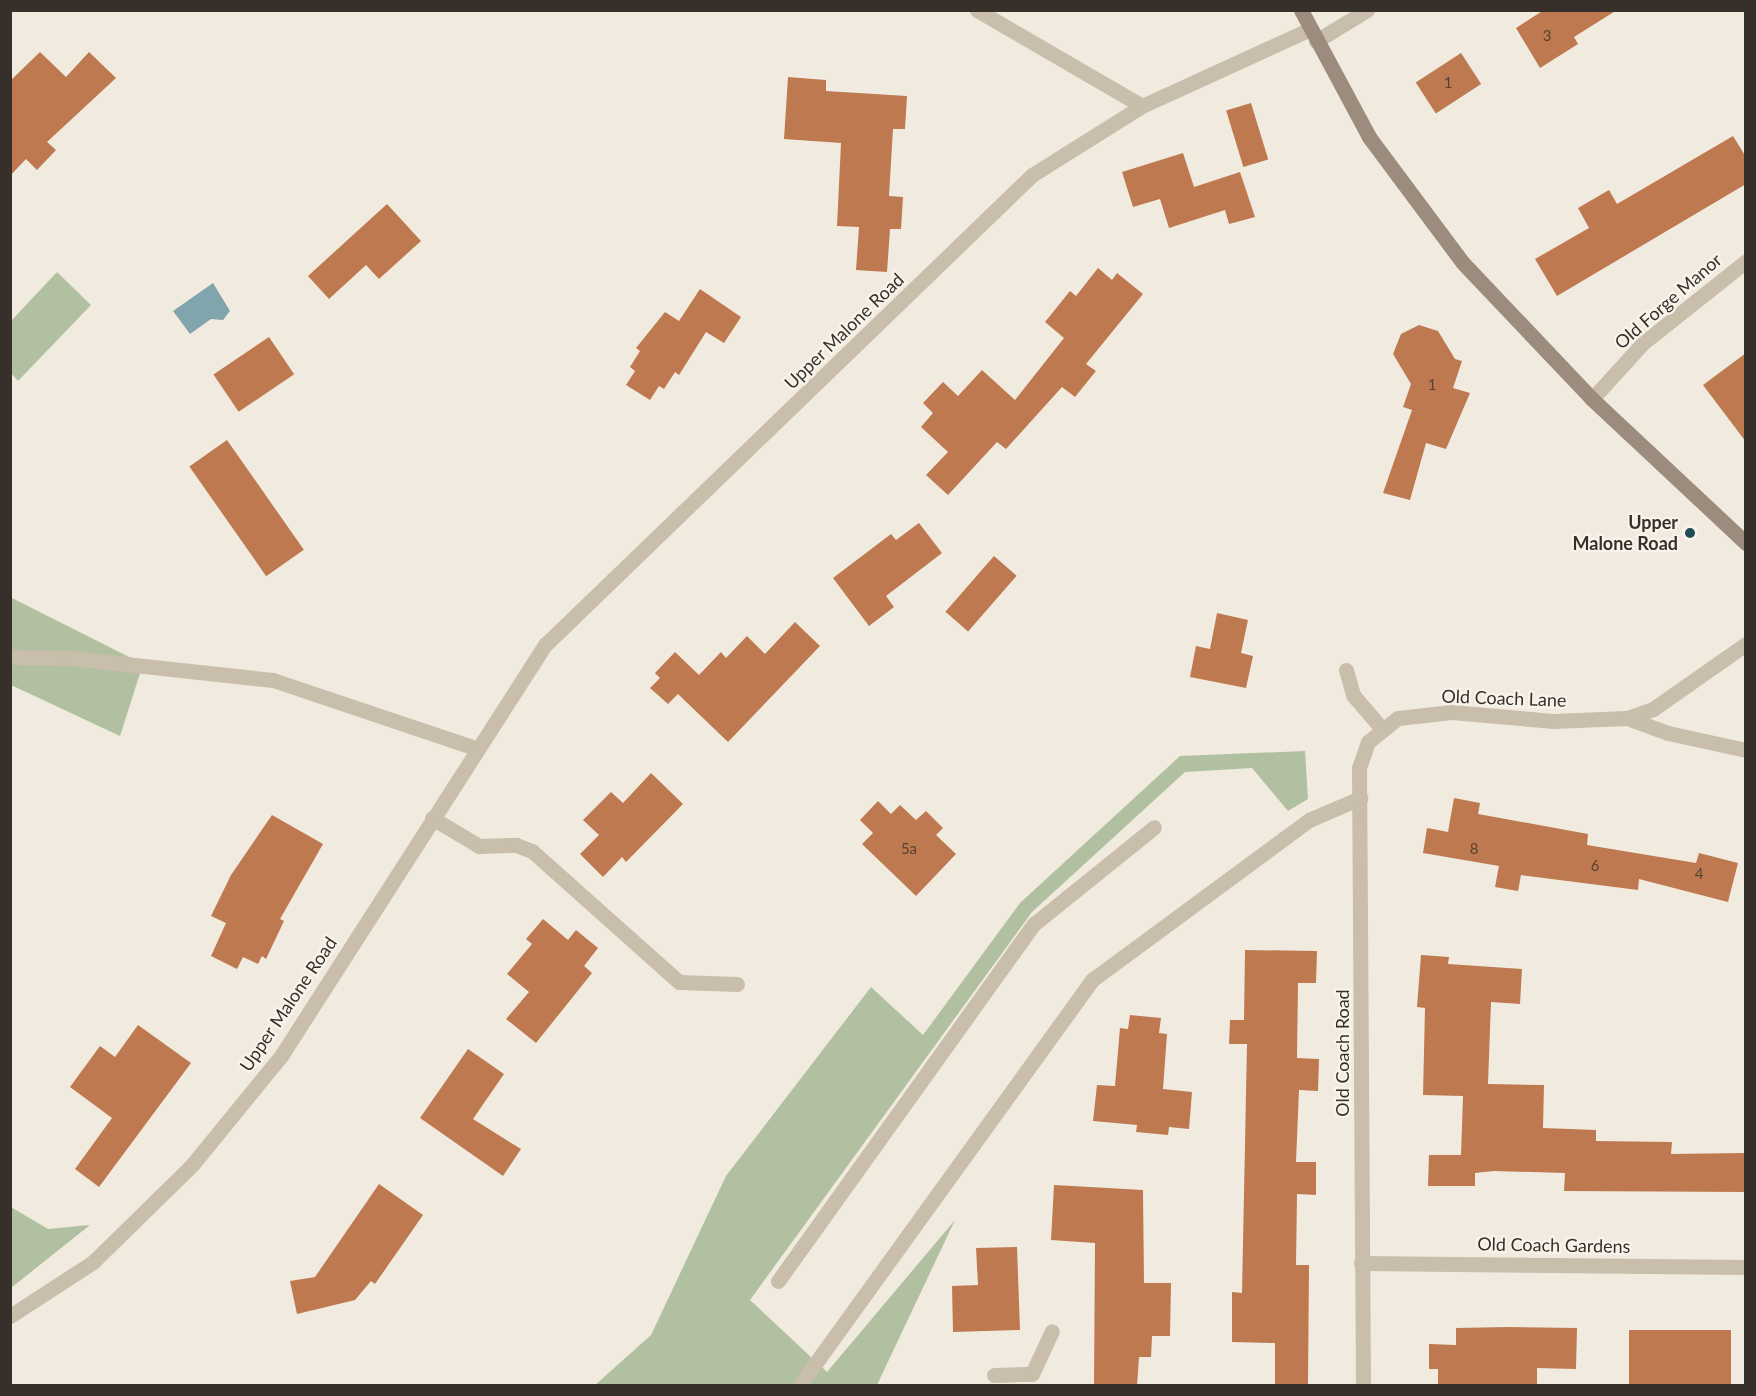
<!DOCTYPE html>
<html>
<head>
<meta charset="utf-8">
<style>
	body { margin:0 }
	#map { position:relative; width:1756px; height:1396px; overflow:hidden; background:#f1ebdf; font-family:Lato,sans-serif }
	div>[style] { position:absolute }
	[style*='--x'] { left:calc(var(--x)*1px); top:calc(var(--y)*1px); width:calc(var(--w)*1px); rotate:calc(var(--a)*1deg) }
	.green>* { inset:0; background:#b1c0a0 }
	.water>* { inset:0; background:#80a5ad }
	.building>* { inset:0; background:#be7950; transform-origin:0 0 }
	.lane>* { height:15px; margin:-7.5px; padding:0 7.5px; transform-origin:7.5px; border-radius:7.5px; background:#c9bdab }
	.street>* { height:15px; margin:-7.5px; padding:0 7.5px; transform-origin:7.5px; border-radius:7.5px; background:#c9bdab }
	.secondary>* { height:15px; margin:-7.5px; padding:0 7.5px; transform-origin:7.5px; border-radius:7.5px; background:#9c8c7d }
	.dots>* { width:16px; height:16px; translate:-50% -50%; box-sizing:border-box; border:3px solid #f9f4eb; border-radius:50% }
	span { translate:-50% -50%; white-space:nowrap; text-align:center; line-height:1.15; -webkit-text-stroke:4.5px #f9f4eb; paint-order:stroke }
	.number-label { font-size:15px; color:#594234 }
	.number-label span { -webkit-text-stroke-width:0 }
	.street-label { font-size:18px; color:#37302a }
	.poi-label { font-size:18px; color:#37302a; font-weight:700 }
	.right { translate:-100% -50%; text-align:right }
	.frame { position:absolute; inset:0; border:12px solid #37302a; pointer-events:none }
</style>
</head>
<body>
<div id="map">
	<div class="green">
		<i style="clip-path:polygon(57px 272px,91px 305px,18px 381px,11px 373px,11px 321px)"></i>
		<i style="clip-path:polygon(10px 597px,143px 664px,120px 736px,11px 685px)"></i>
		<i style="clip-path:polygon(1305px 751px,1308px 799px,1288px 811px,1252px 768px,1185px 772px,1032px 912px,750px 1300px,827px 1372px,955px 1220px,877px 1385px,594px 1386px,651px 1335px,726px 1176px,871px 987px,923px 1035px,1020px 903px,1180px 756px)"></i>
		<i style="clip-path:polygon(11px 1207px,48px 1229px,90px 1225px,11px 1288px)"></i>
	</div>
	<div class="water">
		<i style="clip-path:polygon(213px 283px,230px 311px,223px 320px,211px 319px,190px 334px,173px 311px)"></i>
	</div>
	<div class="building">
		<i style="clip-path:polygon(1544px 10px,1617px 10px,1574px 37px,1578px 44px,1540px 68px,1516px 28px)"></i>
		<i style="clip-path:polygon(40px 52px,66px 77px,89px 52px,116px 78px,47px 142px,56px 150px,37px 170px,26px 159px,10px 176px,10px 81px)"></i>
		<i style="left:1461px;top:53px;width:37px;height:54px;rotate:57deg"></i>
		<i style="clip-path:polygon(788px 77px,826px 80px,826px 91px,907px 96px,905px 129px,893px 129px,889px 196px,903px 197px,901px 229px,890px 229px,887px 272px,856px 270px,859px 227px,837px 226px,841px 143px,784px 139px)"></i>
		<i style="left:1251px;top:103px;width:59px;height:26px;rotate:73deg"></i>
		<i style="clip-path:polygon(1733px 136px,1746px 157px,1746px 184px,1557px 296px,1535px 259px,1589px 228px,1578px 208px,1609px 190px,1617px 204px)"></i>
		<i style="clip-path:polygon(1183px 153px,1194px 187px,1240px 172px,1255px 217px,1229px 224px,1225px 210px,1169px 228px,1160px 199px,1133px 207px,1122px 172px)"></i>
		<i style="clip-path:polygon(387px 204px,421px 241px,379px 279px,366px 265px,329px 299px,308px 276px)"></i>
		<i style="clip-path:polygon(1098px 268px,1112px 280px,1117px 273px,1143px 294px,1086px 364px,1096px 371px,1075px 397px,1062px 387px,1006px 449px,997px 442px,948px 495px,926px 475px,948px 452px,921px 427px,933px 413px,923px 403px,943px 382px,958px 396px,982px 370px,1015px 400px,1064px 338px,1045px 322px,1070px 291px,1076px 296px)"></i>
		<i style="clip-path:polygon(700px 289px,741px 317px,724px 343px,706px 332px,679px 375px,675px 372px,664px 389px,659px 386px,650px 400px,626px 385px,635px 371px,630px 367px,640px 351px,636px 348px,665px 312px,679px 321px)"></i>
		<i style="clip-path:polygon(1419px 325px,1438px 331px,1455px 359px,1462px 361px,1453px 388px,1470px 393px,1446px 449px,1426px 443px,1410px 500px,1383px 493px,1412px 410px,1403px 407px,1411px 384px,1393px 354px,1401px 334px)"></i>
		<i style="left:269px;top:337px;width:45px;height:67px;rotate:56deg"></i>
		<i style="clip-path:polygon(1746px 353px,1746px 442px,1703px 385px)"></i>
		<i style="left:227px;top:440px;width:134px;height:46px;rotate:55deg"></i>
		<i style="clip-path:polygon(919px 523px,942px 553px,886px 596px,894px 607px,869px 626px,833px 578px,891px 534px,896px 540px)"></i>
		<i style="left:994px;top:556px;width:30px;height:74px;rotate:41deg"></i>
		<i style="clip-path:polygon(1217px 613px,1248px 620px,1241px 653px,1253px 656px,1246px 688px,1190px 677px,1196px 646px,1210px 649px)"></i>
		<i style="clip-path:polygon(795px 622px,820px 646px,728px 742px,678px 694px,668px 704px,650px 688px,660px 678px,655px 673px,675px 652px,699px 675px,721px 652px,726px 658px,747px 636px,765px 654px)"></i>
		<i style="clip-path:polygon(651px 773px,683px 804px,626px 862px,622px 857px,603px 877px,580px 854px,599px 835px,583px 820px,611px 792px,623px 803px)"></i>
		<i style="clip-path:polygon(1454px 798px,1480px 803px,1478px 814px,1588px 834px,1587px 845px,1696px 863px,1699px 853px,1738px 863px,1728px 902px,1639px 879px,1638px 890px,1521px 875px,1518px 891px,1495px 887px,1499px 866px,1423px 853px,1427px 828px,1448px 832px)"></i>
		<i style="clip-path:polygon(878px 801px,891px 814px,900px 805px,916px 820px,926px 811px,943px 828px,936px 835px,956px 854px,916px 896px,862px 844px,873px 833px,860px 820px)"></i>
		<i style="clip-path:polygon(272px 815px,323px 844px,280px 919px,284px 921px,266px 959px,262px 956px,258px 964px,243px 957px,237px 969px,211px 956px,226px 923px,211px 916px,231px 875px)"></i>
		<i style="clip-path:polygon(543px 919px,568px 940px,576px 930px,598px 948px,584px 966px,592px 973px,536px 1043px,506px 1019px,529px 992px,507px 974px,532px 944px,526px 939px)"></i>
		<i style="clip-path:polygon(1245px 950px,1317px 951px,1316px 983px,1298px 983px,1297px 1058px,1319px 1059px,1318px 1091px,1299px 1090px,1296px 1162px,1316px 1162px,1316px 1195px,1297px 1194px,1296px 1265px,1309px 1265px,1308px 1386px,1275px 1386px,1275px 1343px,1232px 1342px,1232px 1292px,1242px 1293px,1247px 1044px,1229px 1044px,1230px 1020px,1244px 1020px)"></i>
		<i style="clip-path:polygon(1421px 955px,1449px 957px,1448px 964px,1522px 969px,1520px 1004px,1491px 1002px,1488px 1084px,1544px 1085px,1543px 1128px,1596px 1130px,1596px 1141px,1672px 1142px,1671px 1154px,1746px 1153px,1746px 1192px,1564px 1191px,1565px 1173px,1494px 1171px,1475px 1173px,1475px 1186px,1428px 1186px,1429px 1155px,1461px 1155px,1463px 1096px,1423px 1095px,1425px 1008px,1417px 1007px)"></i>
		<i style="clip-path:polygon(1130px 1015px,1161px 1018px,1159px 1033px,1167px 1034px,1163px 1089px,1192px 1092px,1189px 1129px,1169px 1127px,1168px 1135px,1136px 1132px,1137px 1125px,1093px 1121px,1097px 1085px,1115px 1086px,1120px 1028px,1128px 1029px)"></i>
		<i style="clip-path:polygon(138px 1025px,191px 1063px,99px 1187px,75px 1169px,112px 1118px,70px 1087px,100px 1046px,115px 1057px)"></i>
		<i style="clip-path:polygon(468px 1049px,504px 1074px,473px 1119px,521px 1149px,503px 1176px,420px 1118px)"></i>
		<i style="clip-path:polygon(379px 1184px,423px 1215px,375px 1284px,371px 1281px,355px 1300px,297px 1314px,290px 1281px,315px 1277px)"></i>
		<i style="clip-path:polygon(1054px 1185px,1143px 1190px,1144px 1283px,1171px 1283px,1170px 1336px,1152px 1336px,1151px 1357px,1139px 1357px,1137px 1386px,1094px 1386px,1095px 1243px,1051px 1240px)"></i>
		<i style="clip-path:polygon(1017px 1247px,1020px 1330px,953px 1332px,952px 1286px,978px 1285px,976px 1248px)"></i>
		<i style="clip-path:polygon(1509px 1327px,1577px 1328px,1576px 1369px,1537px 1368px,1537px 1386px,1438px 1386px,1438px 1369px,1429px 1369px,1429px 1344px,1456px 1345px,1456px 1328px)"></i>
		<i style="left:1629px;top:1330px;width:102px;height:56px"></i>
	</div>
	<div class="lane">
		<i style="--x:1346;--y:670;--w:26;--a:74"></i>
		<i style="--x:1353;--y:695;--w:46;--a:49.4"></i>
		<i style="--x:432;--y:818;--w:55;--a:30.8"></i>
		<i style="--x:479;--y:846;--w:37;--a:-2"></i>
		<i style="--x:516;--y:845;--w:17;--a:21"></i>
		<i style="--x:532;--y:851;--w:197;--a:41.7"></i>
		<i style="--x:679;--y:982;--w:58;--a:2"></i>
		<i style="--x:778;--y:1281;--w:439;--a:-54.4"></i>
		<i style="--x:1034;--y:924;--w:154;--a:-38.9"></i>
		<i style="--x:799;--y:1386;--w:501;--a:-54.18"></i>
		<i style="--x:1092;--y:980;--w:270;--a:-36.4"></i>
		<i style="--x:1309;--y:820;--w:56;--a:-23.3"></i>
	</div>
	<div class="street">
		<i style="--x:977;--y:10;--w:191;--a:30.2"></i>
		<i style="--x:1316;--y:41;--w:60;--a:-31.3"></i>
		<i style="--x:1592;--y:399;--w:76;--a:-47.7"></i>
		<i style="--x:1643;--y:343;--w:132;--a:-38.5"></i>
		<i style="--x:10;--y:657;--w:60;--a:1"></i>
		<i style="--x:70;--y:658;--w:204;--a:6.2"></i>
		<i style="--x:273;--y:680;--w:213;--a:18.6"></i>
		<i style="--x:1627;--y:718;--w:44;--a:20.1"></i>
		<i style="--x:1668;--y:733;--w:80;--a:12.3"></i>
		<i style="--x:1361;--y:1263;--w:385;--a:0.6"></i>
		<i style="--x:10;--y:1316;--w:99;--a:-33"></i>
		<i style="--x:93;--y:1262;--w:139;--a:-44.4"></i>
		<i style="--x:192;--y:1165;--w:141;--a:-50.8"></i>
		<i style="--x:281;--y:1056;--w:490;--a:-57.3"></i>
		<i style="--x:546;--y:644;--w:675;--a:-43.98"></i>
		<i style="--x:1032;--y:175;--w:130;--a:-32.1"></i>
		<i style="--x:1142;--y:106;--w:185;--a:-24.6"></i>
		<i style="--x:994;--y:1375;--w:38;--a:-2"></i>
		<i style="--x:1032;--y:1374;--w:47;--a:-65.1"></i>
		<i style="--x:1363;--y:1386;--w:618;--a:-90.37"></i>
		<i style="--x:1359;--y:768;--w:28;--a:-71"></i>
		<i style="--x:1368;--y:742;--w:38;--a:-39"></i>
		<i style="--x:1398;--y:718;--w:54;--a:-6.3"></i>
		<i style="--x:1452;--y:712;--w:100;--a:5.1"></i>
		<i style="--x:1552;--y:721;--w:75;--a:-2.3"></i>
		<i style="--x:1627;--y:718;--w:28;--a:-19"></i>
		<i style="--x:1653;--y:709;--w:113;--a:-35"></i>
	</div>
	<div class="secondary">
		<i style="--x:1301;--y:10;--w:144;--a:61.8"></i>
		<i style="--x:1369;--y:137;--w:157;--a:53.3"></i>
		<i style="--x:1463;--y:263;--w:187;--a:46.5"></i>
		<i style="--x:1592;--y:399;--w:211;--a:43.1"></i>
	</div>
	<div class="dots">
		<i style="left:1690px;top:533px;background:#224c56"></i>
	</div>
	<div class="number-label">
		<span style="left:1547px;top:36px">3</span>
		<span style="left:1448px;top:83px">1</span>
		<span style="left:1432px;top:385px">1</span>
		<span style="left:909px;top:849px">5a</span>
		<span style="left:1474px;top:849px">8</span>
		<span style="left:1595px;top:866px">6</span>
		<span style="left:1699px;top:874px">4</span>
	</div>
	<div class="street-label">
		<span style="left:1668px;top:301px;rotate:-41deg">Old Forge Manor</span>
		<span style="left:844px;top:331px;rotate:-44deg">Upper Malone Road</span>
		<span style="left:1504px;top:698px;rotate:2deg">Old Coach Lane</span>
		<span style="left:288px;top:1004px;rotate:-56deg">Upper Malone Road</span>
		<span style="left:1342px;top:1053px;rotate:-90deg">Old Coach Road</span>
		<span style="left:1554px;top:1245px;rotate:1deg">Old Coach Gardens</span>
	</div>
	<div class="poi-label">
		<span class="right" style="left:1678px;top:533px">Upper<br>Malone Road</span>
	</div>
	<div class="frame"></div>
</div>
</body>
</html>
